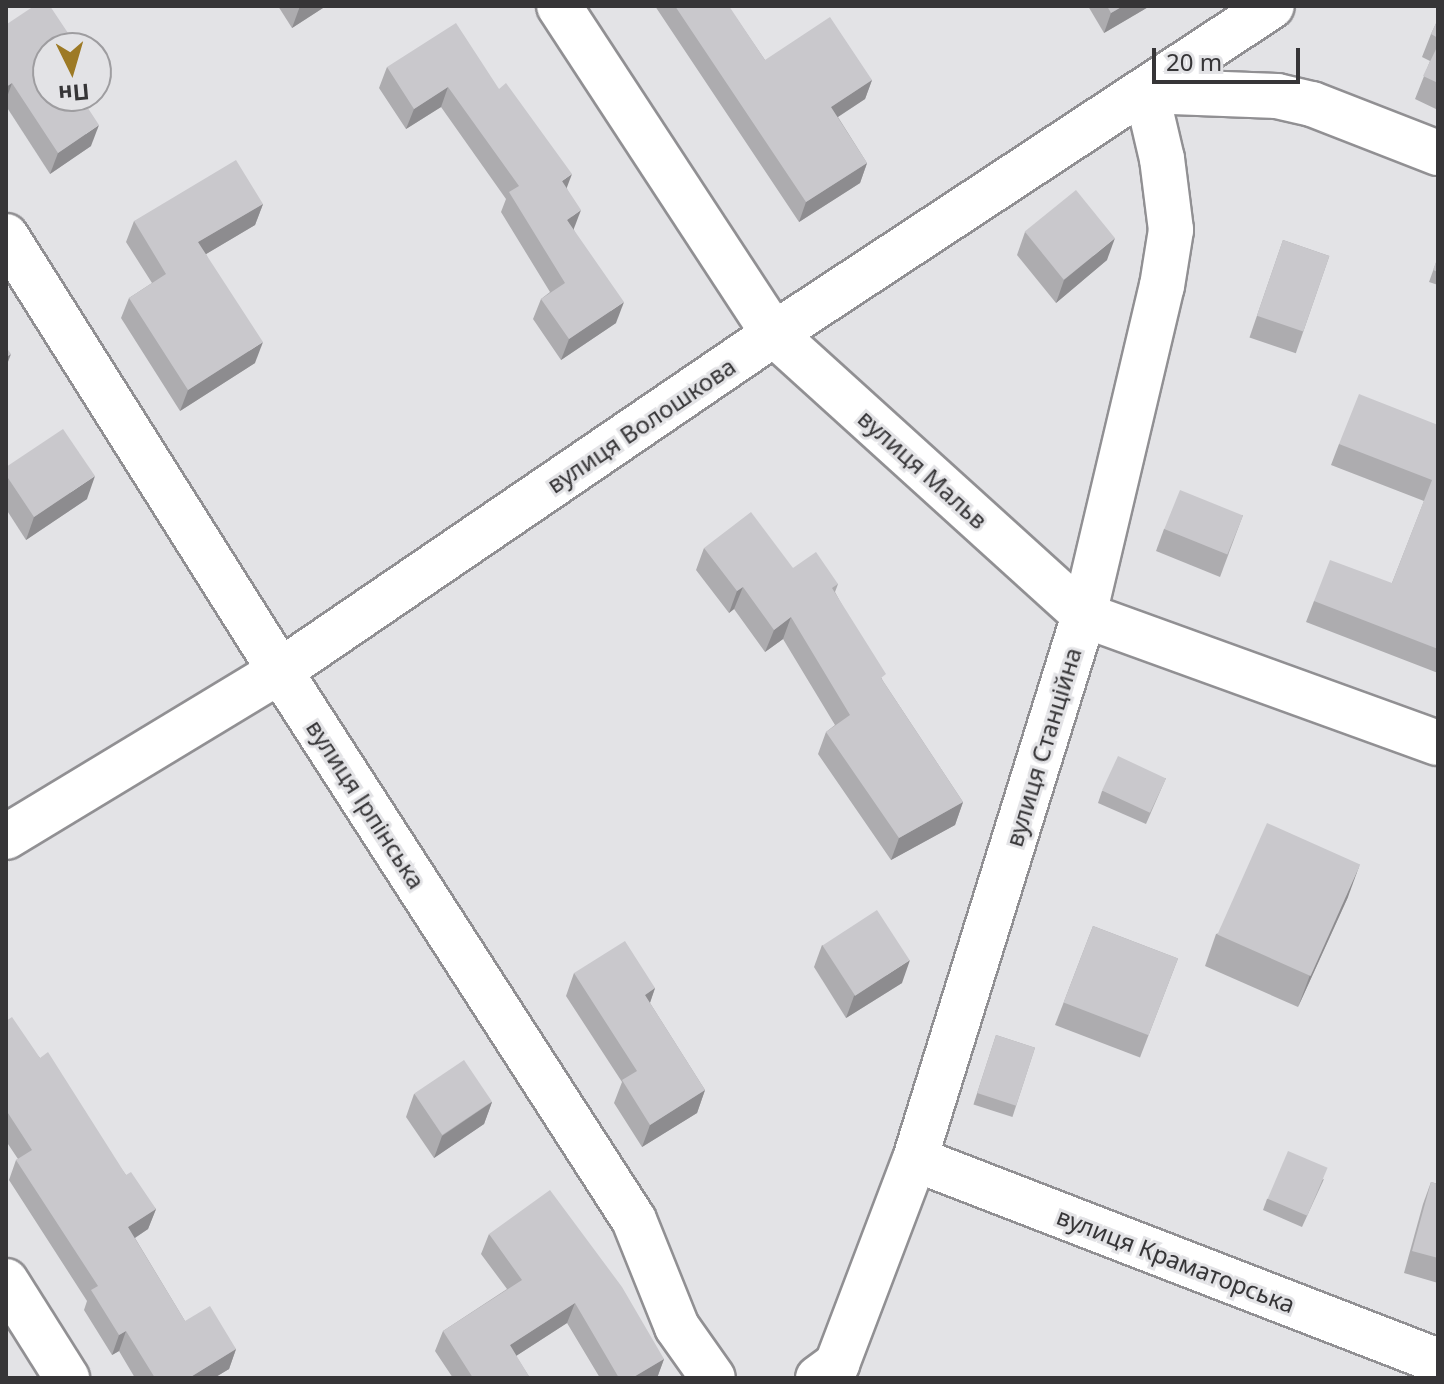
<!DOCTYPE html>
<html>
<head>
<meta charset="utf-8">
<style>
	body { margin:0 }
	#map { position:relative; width:1444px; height:1384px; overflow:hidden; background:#e3e3e6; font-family:"Noto Sans",sans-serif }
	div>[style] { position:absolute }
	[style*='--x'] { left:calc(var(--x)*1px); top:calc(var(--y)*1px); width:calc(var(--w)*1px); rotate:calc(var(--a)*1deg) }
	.roads { filter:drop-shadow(2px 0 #919093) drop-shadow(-2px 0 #919093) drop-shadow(0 2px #919093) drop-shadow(0 -2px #919093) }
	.minor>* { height:44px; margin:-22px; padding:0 22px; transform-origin:22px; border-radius:22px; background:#fff }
	.wall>* { inset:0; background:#adacaf; transform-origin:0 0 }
	.shaded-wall>* { inset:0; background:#8d8c8f }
	.building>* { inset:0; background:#c9c8cc; transform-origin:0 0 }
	span { translate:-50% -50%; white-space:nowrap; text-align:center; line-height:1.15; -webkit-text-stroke:6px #e3e3e6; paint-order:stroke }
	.street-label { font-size:24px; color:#363537 }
	.frame { position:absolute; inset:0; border:8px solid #363537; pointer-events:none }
	.north { position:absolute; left:32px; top:32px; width:80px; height:80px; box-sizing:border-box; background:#e3e3e6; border:2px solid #9e9da0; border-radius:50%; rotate:175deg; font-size:22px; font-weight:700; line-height:32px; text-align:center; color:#363537 }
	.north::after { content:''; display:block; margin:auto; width:28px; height:36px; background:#9d7a25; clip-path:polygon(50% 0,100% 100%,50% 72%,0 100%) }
	.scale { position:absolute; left:1152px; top:48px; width:148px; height:36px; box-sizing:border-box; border:4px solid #363537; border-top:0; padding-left:10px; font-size:24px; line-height:28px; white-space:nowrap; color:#363537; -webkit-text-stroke:6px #e3e3e6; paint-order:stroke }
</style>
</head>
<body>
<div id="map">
	<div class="roads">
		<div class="minor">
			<i style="--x:559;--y:6;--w:392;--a:56.8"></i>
			<i style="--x:774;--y:334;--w:418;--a:42.2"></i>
			<i style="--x:1084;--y:615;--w:376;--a:19.9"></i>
			<i style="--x:6;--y:236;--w:514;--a:57.79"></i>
			<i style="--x:280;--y:671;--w:653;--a:57.19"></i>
			<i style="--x:634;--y:1220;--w:115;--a:68.1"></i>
			<i style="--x:677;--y:1327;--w:62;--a:54.8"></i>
			<i style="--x:6;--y:837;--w:320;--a:-31.2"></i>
			<i style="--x:280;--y:671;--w:598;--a:-34.3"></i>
			<i style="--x:774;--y:334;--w:596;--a:-33.37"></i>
			<i style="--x:915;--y:1159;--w:561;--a:21.12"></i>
			<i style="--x:6;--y:1281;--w:115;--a:57.8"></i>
			<i style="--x:818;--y:1378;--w:24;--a:-36"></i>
			<i style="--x:837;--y:1364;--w:219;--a:-69.2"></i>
			<i style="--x:915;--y:1159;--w:570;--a:-72.74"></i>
			<i style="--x:1084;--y:615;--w:338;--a:-76.7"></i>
			<i style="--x:1162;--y:286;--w:57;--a:-80.9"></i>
			<i style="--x:1171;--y:230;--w:72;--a:-97.2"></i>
			<i style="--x:1162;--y:159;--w:70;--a:-103.2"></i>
			<i style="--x:1146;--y:91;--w:131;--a:2.2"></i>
			<i style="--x:1277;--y:96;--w:36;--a:13"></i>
			<i style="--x:1312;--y:104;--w:135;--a:21.3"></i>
		</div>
	</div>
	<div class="wall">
		<i style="clip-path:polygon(278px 6px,326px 6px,292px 28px)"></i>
		<i style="clip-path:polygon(655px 6px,728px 6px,765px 60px,872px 80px,865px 99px,838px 117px,867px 163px,860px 183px,799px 222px)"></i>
		<i style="clip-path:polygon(1088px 6px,1150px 6px,1104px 33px)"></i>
		<i style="clip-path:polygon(1438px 19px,1438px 110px,1415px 99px,1430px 61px,1422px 57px,1431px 34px)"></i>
		<i style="clip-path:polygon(6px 23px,48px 48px,91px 146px,50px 174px,6px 106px)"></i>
		<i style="clip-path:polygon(387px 67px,499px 89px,567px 188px,574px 230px,616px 323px,561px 360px,533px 319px,541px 299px,550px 292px,501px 212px,506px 199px,441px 107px,406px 129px,379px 88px)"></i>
		<i style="clip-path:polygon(263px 204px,255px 225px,206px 254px,255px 363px,180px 411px,121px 318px,129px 298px,152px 283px,126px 242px,134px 221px)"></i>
		<i style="clip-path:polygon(1025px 232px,1107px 260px,1056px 303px,1017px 255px)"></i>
		<i style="left:1283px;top:240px;width:49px;height:103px;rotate:19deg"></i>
		<i style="clip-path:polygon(1438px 257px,1438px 285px,1429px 282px)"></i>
		<i style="clip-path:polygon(1438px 425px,1438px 673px,1306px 622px,1314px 601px,1392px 583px,1424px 501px,1331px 465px,1339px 444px)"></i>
		<i style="clip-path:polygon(6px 467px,87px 499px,26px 540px,6px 509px)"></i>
		<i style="clip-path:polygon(1243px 515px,1220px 577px,1156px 551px,1164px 529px)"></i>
		<i style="clip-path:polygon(704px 548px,793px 568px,838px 584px,835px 592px,883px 681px,963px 802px,955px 825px,891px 860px,818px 754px,826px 732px,835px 725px,783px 639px,765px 652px,734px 609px,729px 613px,696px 570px)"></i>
		<i style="clip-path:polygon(1166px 778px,1146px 824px,1098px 803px,1102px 791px)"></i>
		<i style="clip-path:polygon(1348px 897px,1298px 1007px,1205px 966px,1216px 934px)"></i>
		<i style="left:1093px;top:926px;width:91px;height:106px;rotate:21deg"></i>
		<i style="clip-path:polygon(822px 945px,902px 983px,846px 1018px,814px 967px)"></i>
		<i style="clip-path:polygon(574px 973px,655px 988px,650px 1003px,705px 1090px,697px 1113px,642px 1147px,614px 1103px,622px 1082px,566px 996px)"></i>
		<i style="clip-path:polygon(6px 1021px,40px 1058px,126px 1175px,156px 1209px,148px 1229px,135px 1238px,185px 1321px,236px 1349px,229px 1369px,214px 1378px,135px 1378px,119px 1351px,112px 1355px,84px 1310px,87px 1301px,9px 1180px,16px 1160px,18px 1159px,6px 1141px)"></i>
		<i style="left:996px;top:1035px;width:41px;height:73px;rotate:18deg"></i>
		<i style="clip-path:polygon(414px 1094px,492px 1102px,484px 1124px,434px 1158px,406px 1117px)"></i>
		<i style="clip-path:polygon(1324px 1179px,1302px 1227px,1263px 1210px,1267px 1199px)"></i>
		<i style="clip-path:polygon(1431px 1182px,1438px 1184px,1438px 1283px,1404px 1273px,1423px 1204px)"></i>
		<i style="clip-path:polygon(489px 1234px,664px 1359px,657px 1378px,600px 1378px,567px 1323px,516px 1356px,530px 1378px,453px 1378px,435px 1351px,443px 1331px,507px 1289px,481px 1254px)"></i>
	</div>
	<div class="shaded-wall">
		<i style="clip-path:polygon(300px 6px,326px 6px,292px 28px)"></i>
		<i style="clip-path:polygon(1123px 6px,1150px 6px,1104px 33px,1111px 13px)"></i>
		<i style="clip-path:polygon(872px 80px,865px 99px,824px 126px,831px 107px)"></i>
		<i style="clip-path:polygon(12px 83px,6px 100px,6px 87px)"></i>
		<i style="clip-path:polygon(448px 87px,441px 107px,406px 129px,414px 109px)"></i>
		<i style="clip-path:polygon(99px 125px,91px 146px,50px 174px,58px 153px)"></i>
		<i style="clip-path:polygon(867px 163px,860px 183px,799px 222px,806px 202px)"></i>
		<i style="clip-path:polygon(572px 174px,564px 195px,562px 181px)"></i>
		<i style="clip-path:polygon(263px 204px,255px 225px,191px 263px,198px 242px)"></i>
		<i style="clip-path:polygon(581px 210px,573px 231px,567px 220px)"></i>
		<i style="clip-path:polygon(1115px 238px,1107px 260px,1056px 303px,1064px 280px)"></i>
		<i style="clip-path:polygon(624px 302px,616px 323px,561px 360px,569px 339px)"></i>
		<i style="clip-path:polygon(263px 342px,255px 363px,180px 411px,188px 390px)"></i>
		<i style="clip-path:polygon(11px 354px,6px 367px,6px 357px)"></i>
		<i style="clip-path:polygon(95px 476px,87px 499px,26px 540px,34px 517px)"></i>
		<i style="clip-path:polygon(743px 587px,734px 609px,729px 613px,737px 591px)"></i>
		<i style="clip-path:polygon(791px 617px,783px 639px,765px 652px,774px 630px)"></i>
		<i style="clip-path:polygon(963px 802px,955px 825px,891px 860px,899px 838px)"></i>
		<i style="clip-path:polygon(1360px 864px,1348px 897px,1298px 1007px,1310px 975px)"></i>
		<i style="clip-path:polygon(910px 960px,902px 983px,846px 1018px,854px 996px)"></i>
		<i style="clip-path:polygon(655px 988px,647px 1011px,645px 995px)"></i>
		<i style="clip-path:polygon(705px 1090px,697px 1113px,642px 1147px,650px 1125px)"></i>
		<i style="clip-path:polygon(492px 1102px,484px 1124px,434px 1158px,442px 1136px)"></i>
		<i style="clip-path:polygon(156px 1209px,148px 1229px,121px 1247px,128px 1227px)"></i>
		<i style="clip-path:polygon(575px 1303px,567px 1323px,502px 1365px,510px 1345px)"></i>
		<i style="clip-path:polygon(126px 1331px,119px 1351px,112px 1355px,119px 1335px)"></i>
		<i style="clip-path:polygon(236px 1349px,229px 1369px,214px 1378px,189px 1378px)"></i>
		<i style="clip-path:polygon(664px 1359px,657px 1378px,632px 1378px)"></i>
	</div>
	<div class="building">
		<i style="clip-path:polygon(34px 6px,50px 6px,74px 42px,65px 48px,48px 48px,48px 96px,80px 96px,99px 125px,58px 153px,12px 83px,6px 87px,6px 23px,7px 24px)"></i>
		<i style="clip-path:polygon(675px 6px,729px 6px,765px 60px,830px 17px,872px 80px,831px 107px,867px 163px,806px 202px)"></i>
		<i style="clip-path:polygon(1107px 6px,1123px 6px,1111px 13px)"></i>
		<i style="clip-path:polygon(1438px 19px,1438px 38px,1431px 34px)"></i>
		<i style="clip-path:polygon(456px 23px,499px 89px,506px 83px,572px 174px,562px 181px,581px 210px,567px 220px,624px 302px,569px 339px,541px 299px,565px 283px,509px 192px,519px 186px,448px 87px,414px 109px,387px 67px)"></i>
		<i style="clip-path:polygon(1438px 45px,1438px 83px,1423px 76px)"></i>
		<i style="clip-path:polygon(236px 160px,263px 204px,198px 242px,263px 342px,188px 390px,129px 298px,166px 274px,134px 221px)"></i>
		<i style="left:1076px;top:190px;width:62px;height:66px;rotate:51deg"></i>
		<i style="left:1283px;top:240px;width:49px;height:80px;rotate:19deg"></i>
		<i style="clip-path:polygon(1438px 257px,1438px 272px,1433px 270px)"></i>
		<i style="clip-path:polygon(6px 347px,11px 354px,6px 357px)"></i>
		<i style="clip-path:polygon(1359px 394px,1438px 425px,1438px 649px,1314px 601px,1330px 560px,1392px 583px,1432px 480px,1339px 444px)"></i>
		<i style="clip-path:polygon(63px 429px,95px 476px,34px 517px,6px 475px,6px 467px)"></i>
		<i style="left:1180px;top:490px;width:68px;height:42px;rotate:22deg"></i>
		<i style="clip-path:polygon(751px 512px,793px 568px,816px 552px,838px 584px,832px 588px,886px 674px,881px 678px,963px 802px,899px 838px,826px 732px,850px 715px,791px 617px,774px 630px,743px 587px,737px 591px,704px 548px)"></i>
		<i style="left:1118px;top:756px;width:53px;height:38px;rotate:25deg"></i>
		<i style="left:1267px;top:823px;width:102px;height:122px;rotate:24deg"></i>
		<i style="left:877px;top:910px;width:60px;height:65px;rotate:57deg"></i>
		<i style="left:1093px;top:926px;width:91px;height:82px;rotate:21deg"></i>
		<i style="clip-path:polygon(625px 941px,655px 988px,645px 995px,705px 1090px,650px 1125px,622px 1080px,637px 1071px,574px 973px)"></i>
		<i style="clip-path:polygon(12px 1017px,40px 1058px,48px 1052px,126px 1175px,131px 1172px,156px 1209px,128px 1227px,185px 1321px,210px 1306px,236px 1349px,189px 1378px,155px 1378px,126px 1331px,119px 1335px,91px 1290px,98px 1286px,16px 1160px,32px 1150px,6px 1110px,6px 1021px)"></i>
		<i style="left:996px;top:1035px;width:41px;height:61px;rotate:18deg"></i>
		<i style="left:464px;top:1060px;width:50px;height:60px;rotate:56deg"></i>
		<i style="left:1288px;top:1151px;width:43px;height:52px;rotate:23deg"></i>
		<i style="clip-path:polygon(1431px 1182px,1438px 1184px,1438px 1258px,1412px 1251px)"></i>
		<i style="clip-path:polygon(550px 1190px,622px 1287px,664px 1359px,632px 1378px,619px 1378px,575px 1303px,510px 1345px,530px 1378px,473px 1378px,443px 1331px,522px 1280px,489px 1234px)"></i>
	</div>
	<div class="street-label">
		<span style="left:641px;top:425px;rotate:-34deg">вулиця Волошкова</span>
		<span style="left:923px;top:469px;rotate:42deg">вулиця Мальв</span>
		<span style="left:1043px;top:747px;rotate:-73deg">вулиця Станційна</span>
		<span style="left:366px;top:804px;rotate:57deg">вулиця Ірпінська</span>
		<span style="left:1176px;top:1260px;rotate:21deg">вулиця Краматорська</span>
	</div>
	<div class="frame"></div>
	<div class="north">Пн</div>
	<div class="scale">20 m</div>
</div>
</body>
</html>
